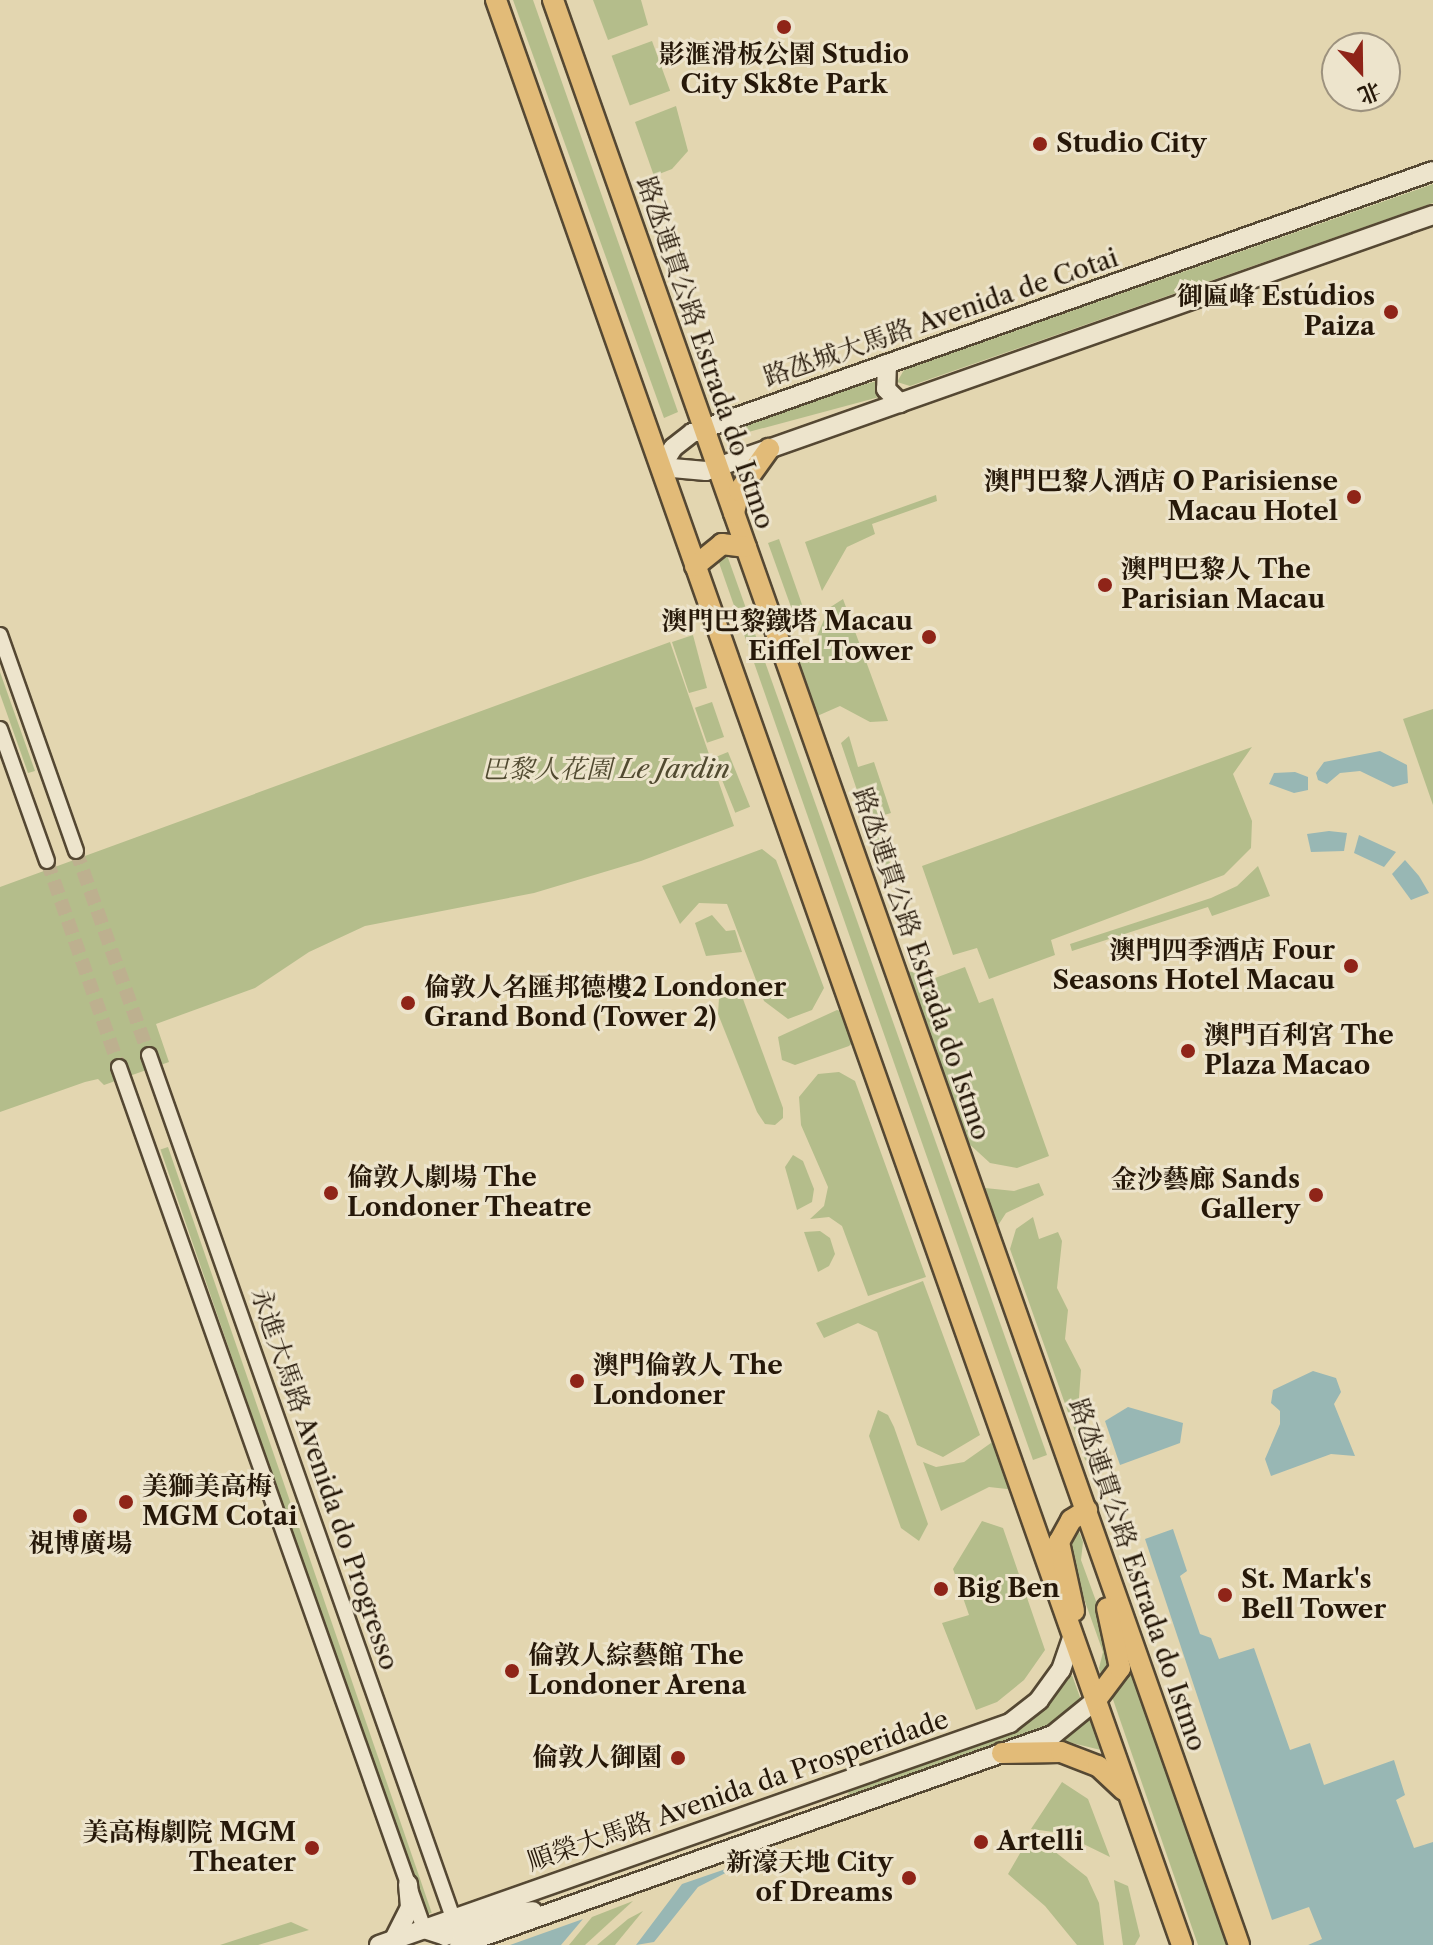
<!DOCTYPE html>
<html>
<head>
<meta charset="utf-8">
<style>
	body { margin:0 }
	#map { position:relative; width:1433px; height:1945px; overflow:hidden; background:#e3d6b0; font-family:"Libre Caslon Text","Noto Serif SC",serif }
	div>[style] { position:absolute }
	[style*='--x'] { left:calc(var(--x)*1px); top:calc(var(--y)*1px); width:calc(var(--w)*1px); rotate:calc(var(--a)*1deg) }
	.green>* { inset:0; background:#b4bd8b; transform-origin:0 0 }
	.water>* { inset:0; background:#98b7b4 }
	.street-tunnel>* { height:14px; margin-top:-7px; transform-origin:0; background:repeating-linear-gradient(90deg,#bdb08f 0 14px,transparent 0 21px) }
	.roads { filter:drop-shadow(2px 0 #554833) drop-shadow(-2px 0 #554833) drop-shadow(0 2px #554833) drop-shadow(0 -2px #554833) }
	.street>* { height:14px; margin:-7px; padding:0 7px; transform-origin:7px; border-radius:7px; background:#ede4cc }
	.secondary>* { height:18px; margin:-9px; padding:0 9px; transform-origin:9px; border-radius:9px; background:#ede4cc }
	.primary>* { height:20px; margin:-10px; padding:0 10px; transform-origin:10px; border-radius:10px; background:#e2bb78 }
	.dots>* { width:22px; height:22px; translate:-50% -50%; box-sizing:border-box; border:4px solid #ede4cc; border-radius:50% }
	span { translate:-50% -50%; white-space:nowrap; text-align:center; line-height:1.15; -webkit-text-stroke:6px #ede4cc; paint-order:stroke }
	.poi-label { font-size:26px; color:#261809; font-weight:700 }
	.left { translate:0 -50%; text-align:left }
	.right { translate:-100% -50%; text-align:right }
	.street-label { font-size:26px; color:#261809 }
	.park-label { font-size:26px; color:#514a30; font-style:italic }
	.north { position:absolute; left:1321px; top:32px; width:80px; height:80px; box-sizing:border-box; background:#ede4cc; border:2px solid #9d927e; border-radius:50%; rotate:158deg; font-size:22px; font-weight:700; line-height:32px; text-align:center; color:#261809 }
	.north::after { content:''; display:block; margin:auto; width:28px; height:36px; background:#8f2418; clip-path:polygon(50% 0,100% 100%,50% 72%,0 100%) }
</style>
</head>
<body>
<div id="map">
	<div class="green">
		<i style="clip-path:polygon(513px 0,533px 0,678px 412px,664px 418px)"></i>
		<i style="clip-path:polygon(593px 0,641px 0,648px 25px,608px 40px)"></i>
		<i style="left:652px;top:41px;width:53px;height:43px;rotate:70deg"></i>
		<i style="clip-path:polygon(676px 106px,688px 151px,672px 169px,654px 176px,635px 122px)"></i>
		<i style="clip-path:polygon(1433px 184px,1433px 203px,910px 386px,897px 382px,904px 370px)"></i>
		<i style="left:877px;top:381px;width:16px;height:141px;rotate:75deg"></i>
		<i style="clip-path:polygon(936px 495px,937px 501px,872px 524px,875px 534px,847px 547px,822px 591px,805px 542px)"></i>
		<i style="clip-path:polygon(779px 539px,805px 613px,800px 614px,791px 607px,768px 543px)"></i>
		<i style="clip-path:polygon(727px 555px,1047px 1455px,1033px 1460px,717px 557px)"></i>
		<i style="clip-path:polygon(843px 599px,888px 721px,870px 722px,840px 706px,815px 717px,788px 652px,814px 643px,829px 608px)"></i>
		<i style="clip-path:polygon(693px 635px,707px 688px,689px 693px,672px 642px)"></i>
		<i style="clip-path:polygon(670px 642px,734px 826px,641px 861px,534px 893px,365px 926px,309px 952px,255px 988px,156px 1024px,169px 1062px,104px 1085px,98px 1079px,85px 1082px,0 1112px,0 887px)"></i>
		<i style="clip-path:polygon(0 672px,35px 771px,28px 773px,0 694px)"></i>
		<i style="left:712px;top:702px;width:37px;height:18px;rotate:71deg"></i>
		<i style="clip-path:polygon(1433px 709px,1433px 805px,1403px 719px)"></i>
		<i style="clip-path:polygon(849px 736px,858px 767px,874px 762px,891px 813px,874px 818px,890px 863px,883px 867px,841px 743px)"></i>
		<i style="clip-path:polygon(1252px 747px,1233px 774px,1252px 821px,1251px 848px,1224px 875px,1051px 940px,1055px 955px,989px 979px,977px 948px,953px 955px,922px 866px)"></i>
		<i style="left:728px;top:752px;width:59px;height:16px;rotate:68deg"></i>
		<i style="clip-path:polygon(762px 849px,776px 860px,824px 988px,812px 1010px,788px 1019px,764px 1001px,727px 904px,699px 903px,680px 924px,662px 886px)"></i>
		<i style="clip-path:polygon(1258px 866px,1270px 896px,1212px 916px,1208px 907px,1072px 951px,1070px 944px,1211px 898px,1237px 886px)"></i>
		<i style="clip-path:polygon(712px 915px,726px 931px,735px 930px,742px 952px,706px 956px,695px 923px)"></i>
		<i style="clip-path:polygon(965px 967px,979px 1003px,993px 998px,1049px 1156px,1017px 1168px,990px 1163px,966px 1141px,904px 970px,935px 978px)"></i>
		<i style="clip-path:polygon(727px 988px,734px 988px,743px 999px,783px 1108px,783px 1118px,775px 1125px,765px 1124px,757px 1112px,718px 1014px,719px 998px)"></i>
		<i style="clip-path:polygon(837px 1010px,844px 1012px,855px 1040px,849px 1046px,795px 1065px,782px 1060px,778px 1037px)"></i>
		<i style="clip-path:polygon(839px 1072px,855px 1081px,926px 1277px,868px 1296px,842px 1226px,829px 1217px,810px 1219px,824px 1206px,828px 1187px,801px 1125px,799px 1097px,818px 1074px)"></i>
		<i style="left:168px;top:1147px;width:810px;height:8px;rotate:71deg"></i>
		<i style="clip-path:polygon(793px 1155px,803px 1161px,814px 1189px,812px 1202px,797px 1210px,785px 1167px)"></i>
		<i style="clip-path:polygon(1039px 1183px,1044px 1195px,1006px 1213px,997px 1227px,985px 1188px,1014px 1191px)"></i>
		<i style="clip-path:polygon(1033px 1217px,1039px 1239px,1058px 1232px,1062px 1241px,1057px 1288px,1068px 1310px,1065px 1339px,1081px 1370px,1078px 1411px,1095px 1465px,1085px 1460px,1010px 1249px,1016px 1229px)"></i>
		<i style="clip-path:polygon(820px 1231px,830px 1238px,835px 1254px,829px 1266px,818px 1272px,804px 1232px)"></i>
		<i style="clip-path:polygon(923px 1281px,980px 1435px,943px 1457px,917px 1445px,877px 1332px,858px 1323px,824px 1338px,816px 1323px)"></i>
		<i style="clip-path:polygon(878px 1410px,888px 1415px,894px 1427px,928px 1524px,919px 1541px,901px 1528px,869px 1436px)"></i>
		<i style="clip-path:polygon(998px 1438px,1016px 1490px,989px 1487px,941px 1511px,923px 1462px,936px 1467px,964px 1462px)"></i>
		<i style="clip-path:polygon(982px 1521px,1003px 1528px,1045px 1650px,1024px 1680px,997px 1702px,976px 1710px,942px 1623px,969px 1615px,953px 1569px)"></i>
		<i style="clip-path:polygon(1076px 1524px,1083px 1542px,1081px 1560px,1115px 1653px,1103px 1680px,1099px 1668px,1103px 1652px,1068px 1554px,1067px 1539px)"></i>
		<i style="clip-path:polygon(1128px 1668px,1131px 1670px,1227px 1945px,1198px 1945px,1109px 1688px)"></i>
		<i style="clip-path:polygon(1072px 1675px,1081px 1700px,1047px 1730px,854px 1798px,848px 1794px,850px 1786px,1033px 1720px)"></i>
		<i style="clip-path:polygon(1089px 1716px,1101px 1750px,1055px 1739px,1077px 1728px)"></i>
		<i style="clip-path:polygon(1062px 1782px,1088px 1799px,1110px 1857px,1061px 1833px,1031px 1829px)"></i>
		<i style="clip-path:polygon(1023px 1848px,1054px 1851px,1087px 1877px,1099px 1903px,1104px 1945px,1077px 1945px,1045px 1906px,1008px 1874px)"></i>
		<i style="clip-path:polygon(1114px 1880px,1128px 1886px,1140px 1936px,1135px 1945px,1123px 1945px)"></i>
		<i style="clip-path:polygon(633px 1901px,585px 1945px,569px 1945px,592px 1917px)"></i>
		<i style="clip-path:polygon(643px 1911px,615px 1945px,597px 1945px,628px 1919px)"></i>
		<i style="clip-path:polygon(291px 1922px,309px 1930px,258px 1945px,220px 1945px)"></i>
	</div>
	<div class="water">
		<i style="clip-path:polygon(1380px 751px,1407px 765px,1408px 783px,1393px 787px,1360px 771px,1340px 773px,1327px 784px,1318px 780px,1316px 773px,1324px 762px)"></i>
		<i style="clip-path:polygon(1295px 772px,1308px 777px,1308px 790px,1294px 793px,1269px 784px,1274px 773px)"></i>
		<i style="clip-path:polygon(1329px 831px,1347px 833px,1344px 851px,1311px 852px,1307px 834px)"></i>
		<i style="clip-path:polygon(1359px 835px,1396px 852px,1384px 867px,1354px 853px)"></i>
		<i style="clip-path:polygon(1405px 860px,1419px 876px,1429px 893px,1411px 900px,1392px 874px)"></i>
		<i style="clip-path:polygon(1313px 1371px,1336px 1378px,1341px 1392px,1334px 1404px,1355px 1456px,1331px 1454px,1271px 1476px,1265px 1459px,1280px 1424px,1280px 1411px,1271px 1403px,1273px 1390px)"></i>
		<i style="clip-path:polygon(1128px 1407px,1183px 1423px,1180px 1443px,1120px 1465px,1105px 1421px)"></i>
		<i style="clip-path:polygon(1173px 1529px,1187px 1571px,1180px 1576px,1200px 1634px,1211px 1638px,1219px 1659px,1254px 1648px,1290px 1750px,1310px 1743px,1324px 1785px,1394px 1760px,1405px 1795px,1396px 1800px,1414px 1848px,1433px 1842px,1433px 1945px,1308px 1945px,1322px 1939px,1309px 1907px,1272px 1920px,1145px 1539px)"></i>
		<i style="clip-path:polygon(749px 1861px,698px 1887px,654px 1942px,636px 1945px,682px 1884px)"></i>
		<i style="clip-path:polygon(583px 1919px,561px 1945px,510px 1945px)"></i>
	</div>
	<div class="street-tunnel">
		<i style="--x:76;--y:851;--w:217;--a:70.3"></i>
		<i style="--x:47;--y:861;--w:218;--a:70.7"></i>
	</div>
	<div class="roads">
		<div class="street">
			<i style="--x:0;--y:635;--w:229;--a:70.6"></i>
			<i style="--x:0;--y:729;--w:140;--a:70.4"></i>
			<i style="--x:149;--y:1055;--w:915;--a:70.59"></i>
			<i style="--x:119;--y:1067;--w:914;--a:70.51"></i>
		</div>
		<div class="secondary">
			<i style="--x:1433;--y:171;--w:786;--a:160.53"></i>
			<i style="--x:692;--y:433;--w:24;--a:142"></i>
			<i style="--x:673;--y:448;--w:22;--a:122"></i>
			<i style="--x:661;--y:467;--w:45;--a:5.1"></i>
			<i style="--x:706;--y:471;--w:771;--a:-19.4"></i>
			<i style="--x:887;--y:364;--w:25;--a:92"></i>
			<i style="--x:886;--y:389;--w:20;--a:45"></i>
			<i style="--x:424;--y:1929;--w:22;--a:18"></i>
			<i style="--x:445;--y:1936;--w:66;--a:-20.4"></i>
			<i style="--x:507;--y:1913;--w:26;--a:-4"></i>
			<i style="--x:394;--y:1939;--w:36;--a:-63"></i>
			<i style="--x:410;--y:1907;--w:23;--a:-95"></i>
			<i style="--x:379;--y:1945;--w:669;--a:-19.38"></i>
			<i style="--x:1010;--y:1723;--w:37;--a:-38"></i>
			<i style="--x:1039;--y:1700;--w:37;--a:-54"></i>
			<i style="--x:1061;--y:1670;--w:37;--a:-71"></i>
			<i style="--x:459;--y:1945;--w:630;--a:-19.47"></i>
			<i style="--x:1053;--y:1735;--w:55;--a:-39.1"></i>
		</div>
		<div class="primary">
			<i style="--x:496;--y:0;--w:2062;--a:70.57"></i>
			<i style="--x:553;--y:0;--w:2062;--a:70.57"></i>
			<i style="--x:734;--y:513;--w:23;--a:-77"></i>
			<i style="--x:739;--y:491;--w:52;--a:-54.5"></i>
			<i style="--x:695;--y:566;--w:35;--a:-39"></i>
			<i style="--x:722;--y:544;--w:24;--a:7"></i>
			<i style="--x:1074;--y:1611;--w:71;--a:-102.3"></i>
			<i style="--x:1059;--y:1542;--w:25;--a:-61"></i>
			<i style="--x:1071;--y:1520;--w:19;--a:-32"></i>
			<i style="--x:1096;--y:1700;--w:40;--a:-53"></i>
			<i style="--x:1120;--y:1668;--w:61;--a:-102.2"></i>
			<i style="--x:1002;--y:1753;--w:59;--a:-1"></i>
			<i style="--x:1061;--y:1752;--w:40;--a:21"></i>
			<i style="--x:1098;--y:1766;--w:35;--a:43"></i>
		</div>
	</div>
	<div class="dots">
		<i style="left:784px;top:27px;background:#8f2418"></i>
		<i style="left:1040px;top:144px;background:#8f2418"></i>
		<i style="left:1391px;top:312px;background:#8f2418"></i>
		<i style="left:1354px;top:497px;background:#8f2418"></i>
		<i style="left:1105px;top:585px;background:#8f2418"></i>
		<i style="left:929px;top:637px;background:#8f2418"></i>
		<i style="left:1351px;top:966px;background:#8f2418"></i>
		<i style="left:408px;top:1003px;background:#8f2418"></i>
		<i style="left:1188px;top:1051px;background:#8f2418"></i>
		<i style="left:331px;top:1193px;background:#8f2418"></i>
		<i style="left:1316px;top:1195px;background:#8f2418"></i>
		<i style="left:577px;top:1381px;background:#8f2418"></i>
		<i style="left:126px;top:1502px;background:#8f2418"></i>
		<i style="left:80px;top:1516px;background:#8f2418"></i>
		<i style="left:941px;top:1589px;background:#8f2418"></i>
		<i style="left:1225px;top:1595px;background:#8f2418"></i>
		<i style="left:512px;top:1671px;background:#8f2418"></i>
		<i style="left:678px;top:1758px;background:#8f2418"></i>
		<i style="left:981px;top:1842px;background:#8f2418"></i>
		<i style="left:312px;top:1848px;background:#8f2418"></i>
		<i style="left:909px;top:1878px;background:#8f2418"></i>
	</div>
	<div class="poi-label">
		<span style="left:784px;top:70px">影滙滑板公園 Studio<br>City Sk8te Park</span>
		<span class="left" style="left:1056px;top:144px">Studio City</span>
		<span class="right" style="left:1375px;top:312px">御匾峰 Estúdios<br>Paiza</span>
		<span class="right" style="left:1338px;top:497px">澳門巴黎人酒店 O Parisiense<br>Macau Hotel</span>
		<span class="left" style="left:1121px;top:585px">澳門巴黎人 The<br>Parisian Macau</span>
		<span class="right" style="left:913px;top:637px">澳門巴黎鐵塔 Macau<br>Eiffel Tower</span>
		<span class="right" style="left:1335px;top:966px">澳門四季酒店 Four<br>Seasons Hotel Macau</span>
		<span class="left" style="left:424px;top:1003px">倫敦人名匯邦德樓2 Londoner<br>Grand Bond (Tower 2)</span>
		<span class="left" style="left:1204px;top:1051px">澳門百利宮 The<br>Plaza Macao</span>
		<span class="left" style="left:347px;top:1193px">倫敦人劇場 The<br>Londoner Theatre</span>
		<span class="right" style="left:1300px;top:1195px">金沙藝廊 Sands<br>Gallery</span>
		<span class="left" style="left:593px;top:1381px">澳門倫敦人 The<br>Londoner</span>
		<span class="left" style="left:142px;top:1502px">美獅美高梅<br>MGM Cotai</span>
		<span style="left:80px;top:1544px">視博廣場</span>
		<span class="left" style="left:1241px;top:1595px">St. Mark's<br>Bell Tower</span>
		<span class="left" style="left:957px;top:1589px">Big Ben</span>
		<span class="left" style="left:528px;top:1671px">倫敦人綜藝館 The<br>Londoner Arena</span>
		<span class="right" style="left:662px;top:1758px">倫敦人御園</span>
		<span class="right" style="left:296px;top:1848px">美高梅劇院 MGM<br>Theater</span>
		<span class="left" style="left:997px;top:1842px">Artelli</span>
		<span class="right" style="left:893px;top:1878px">新濠天地 City<br>of Dreams</span>
	</div>
	<div class="street-label">
		<span style="left:941px;top:318px;rotate:-19deg">路氹城大馬路 Avenida de Cotai</span>
		<span style="left:705px;top:353px;rotate:71deg">路氹連貫公路 Estrada do Istmo</span>
		<span style="left:921px;top:964px;rotate:71deg">路氹連貫公路 Estrada do Istmo</span>
		<span style="left:324px;top:1479px;rotate:71deg">永進大馬路 Avenida do Progresso</span>
		<span style="left:1137px;top:1575px;rotate:71deg">路氹連貫公路 Estrada do Istmo</span>
		<span style="left:738px;top:1791px;rotate:-19deg">順榮大馬路 Avenida da Prosperidade</span>
	</div>
	<div class="park-label">
		<span style="left:606px;top:770px">巴黎人花園 Le Jardin</span>
	</div>
	<div class="north">北</div>
</div>
</body>
</html>
